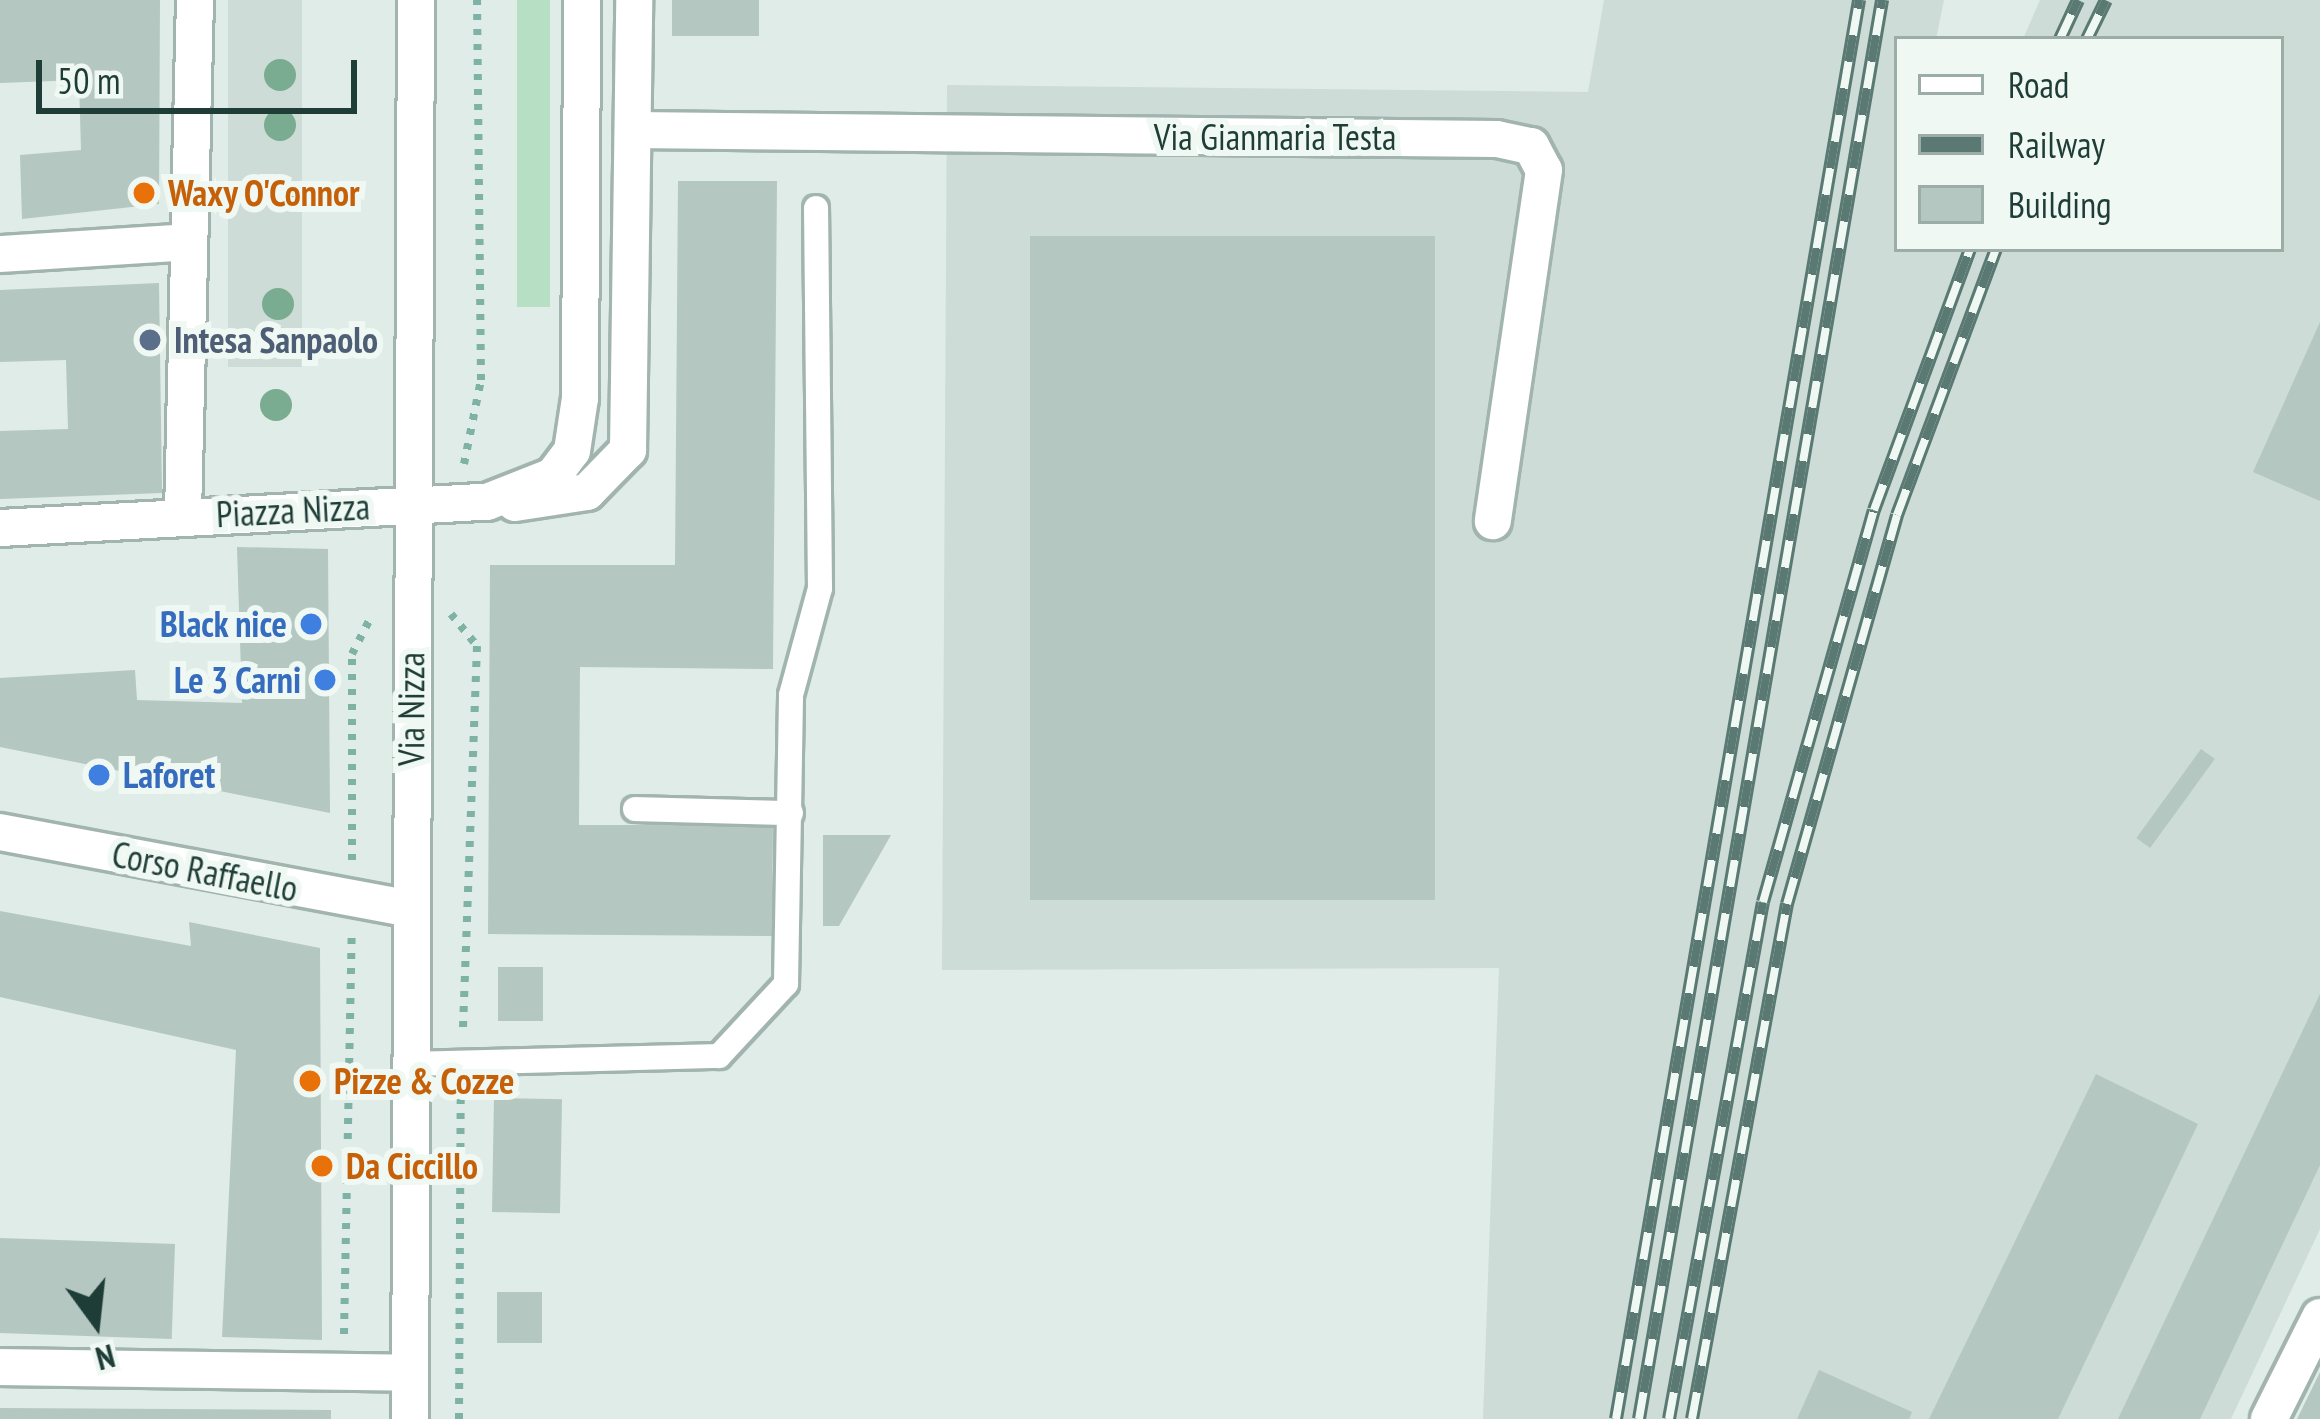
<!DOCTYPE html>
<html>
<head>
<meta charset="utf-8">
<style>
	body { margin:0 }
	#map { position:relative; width:2320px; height:1419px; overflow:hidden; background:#dfece7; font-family:"PT Sans Narrow",sans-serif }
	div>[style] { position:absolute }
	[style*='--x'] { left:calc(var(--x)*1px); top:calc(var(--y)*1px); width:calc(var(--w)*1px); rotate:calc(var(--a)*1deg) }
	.built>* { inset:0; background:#cddcd6; transform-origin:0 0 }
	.green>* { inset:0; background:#b6dfc3; transform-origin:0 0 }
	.building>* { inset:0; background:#b4c7c0; transform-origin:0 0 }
	.path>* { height:8px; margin-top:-4px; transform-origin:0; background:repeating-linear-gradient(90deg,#7db2a4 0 6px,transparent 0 15px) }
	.roads { filter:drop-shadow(3px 0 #a2b4af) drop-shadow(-3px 0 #a2b4af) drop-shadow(0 3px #a2b4af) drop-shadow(0 -3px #a2b4af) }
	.lane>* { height:24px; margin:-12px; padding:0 12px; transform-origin:12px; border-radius:12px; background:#fff }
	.street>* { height:36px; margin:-18px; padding:0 18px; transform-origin:18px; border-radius:18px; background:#fff }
	.secondary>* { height:36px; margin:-18px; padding:0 18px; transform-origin:18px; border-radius:18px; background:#fff }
	.rail>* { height:14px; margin-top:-7px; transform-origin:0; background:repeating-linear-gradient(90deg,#f0f8f4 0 27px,#597972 0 54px); box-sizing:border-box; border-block:3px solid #597972 }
	.trees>* { width:32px; height:32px; margin:-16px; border-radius:50%; background:#79ac91 }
	.dots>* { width:33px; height:33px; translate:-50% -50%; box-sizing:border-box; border:6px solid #f0f8f4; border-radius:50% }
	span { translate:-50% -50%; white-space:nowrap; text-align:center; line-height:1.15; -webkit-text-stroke:12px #f0f8f4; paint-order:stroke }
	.street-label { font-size:36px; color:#1f3d37 }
	.food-label { font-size:36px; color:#c56008; font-weight:700 }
	.left { translate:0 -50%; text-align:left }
	.service-label { font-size:36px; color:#4e5e75; font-weight:700 }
	.shop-label { font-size:36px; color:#366cbe; font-weight:700 }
	.right { translate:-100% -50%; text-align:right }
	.legend { position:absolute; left:1894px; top:36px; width:390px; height:216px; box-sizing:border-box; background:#f0f8f4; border:3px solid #9cada8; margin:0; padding:15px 21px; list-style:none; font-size:36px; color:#1f3d37 }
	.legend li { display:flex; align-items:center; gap:24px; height:60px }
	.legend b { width:60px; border:3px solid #9cada8 }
	.north { position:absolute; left:36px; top:1263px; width:120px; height:120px; -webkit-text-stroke:9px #f0f8f4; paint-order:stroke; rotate:165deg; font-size:33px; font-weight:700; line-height:48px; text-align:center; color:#1f3d37 }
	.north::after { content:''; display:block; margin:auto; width:42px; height:54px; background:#1f3d37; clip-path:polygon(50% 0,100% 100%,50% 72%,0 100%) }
	.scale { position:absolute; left:36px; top:60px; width:321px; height:54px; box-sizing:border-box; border:6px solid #1f3d37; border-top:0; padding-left:15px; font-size:36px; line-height:42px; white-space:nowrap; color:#1f3d37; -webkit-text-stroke:9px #f0f8f4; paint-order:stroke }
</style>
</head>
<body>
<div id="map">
	<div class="built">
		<i style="left:228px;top:0;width:74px;height:367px"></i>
		<i style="clip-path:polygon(1604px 0,1944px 0,1936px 39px,1897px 39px,1897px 249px,2281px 249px,2281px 39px,2023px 39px,2040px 0,2320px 0,2320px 1229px,2231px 1419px,1483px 1419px,1499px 968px,942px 970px,947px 85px,1588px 92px)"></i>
	</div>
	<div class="green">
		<i style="left:517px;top:0;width:33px;height:307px"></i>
	</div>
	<div class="building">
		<i style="clip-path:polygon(0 0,160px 0,159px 204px,22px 219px,20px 155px,81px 150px,79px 80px,0 83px)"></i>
		<i style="left:672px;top:0;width:87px;height:36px"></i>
		<i style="clip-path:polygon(678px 181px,777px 181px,773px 669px,580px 667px,579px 825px,773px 825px,772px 936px,488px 934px,490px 565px,675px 565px)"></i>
		<i style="left:1435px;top:236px;width:664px;height:405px;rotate:90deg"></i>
		<i style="clip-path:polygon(159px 283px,162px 493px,0 499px,0 431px,68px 429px,66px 360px,0 362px,0 290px)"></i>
		<i style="clip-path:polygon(2320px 322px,2320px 501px,2253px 472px)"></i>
		<i style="clip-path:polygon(237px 547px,328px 549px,330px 813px,0 747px,0 678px,135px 670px,137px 700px,242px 703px)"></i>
		<i style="left:2201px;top:749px;width:17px;height:110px;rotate:36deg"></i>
		<i style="clip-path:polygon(823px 835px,891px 835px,839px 926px,823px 926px)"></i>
		<i style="clip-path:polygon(0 911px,191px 946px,189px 922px,320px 948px,322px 1340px,222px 1337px,236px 1050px,0 997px)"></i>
		<i style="left:543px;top:967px;width:54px;height:45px;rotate:90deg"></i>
		<i style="clip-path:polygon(2320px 994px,2320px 1165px,2200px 1419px,2118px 1419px)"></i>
		<i style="clip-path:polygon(2096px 1074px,2198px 1124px,2058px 1419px,1929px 1419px)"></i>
		<i style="left:494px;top:1098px;width:68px;height:114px;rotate:1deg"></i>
		<i style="left:175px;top:1244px;width:95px;height:175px;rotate:92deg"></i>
		<i style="left:497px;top:1292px;width:45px;height:51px"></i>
		<i style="clip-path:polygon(1819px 1370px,1912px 1412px,1909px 1419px,1797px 1419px)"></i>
		<i style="clip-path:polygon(2320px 1372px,2320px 1419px,2297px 1419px)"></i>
		<i style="clip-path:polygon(0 1408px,331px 1410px,331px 1419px,0 1419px)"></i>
	</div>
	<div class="path">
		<i style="--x:464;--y:464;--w:86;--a:-78.6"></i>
		<i style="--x:481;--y:380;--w:380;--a:-90.6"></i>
		<i style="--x:451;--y:614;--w:41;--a:50.9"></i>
		<i style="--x:477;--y:646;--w:388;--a:92.1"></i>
		<i style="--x:352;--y:860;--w:206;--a:-90"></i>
		<i style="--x:352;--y:654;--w:44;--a:-62.9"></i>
		<i style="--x:344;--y:1334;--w:399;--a:-88.9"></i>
		<i style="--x:459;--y:1419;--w:328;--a:-89.7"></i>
	</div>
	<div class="roads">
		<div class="lane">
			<i style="--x:635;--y:809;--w:156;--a:1.5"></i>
			<i style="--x:411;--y:1064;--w:308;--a:-1.5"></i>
			<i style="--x:719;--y:1056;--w:98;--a:-47.1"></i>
			<i style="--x:786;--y:984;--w:289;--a:-89"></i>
			<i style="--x:791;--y:695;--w:111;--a:-74.8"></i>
			<i style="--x:820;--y:588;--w:380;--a:-90.6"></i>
		</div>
		<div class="street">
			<i style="--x:633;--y:130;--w:864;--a:0.6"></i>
			<i style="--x:1497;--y:139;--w:35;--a:12"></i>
			<i style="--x:1531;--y:146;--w:27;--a:62"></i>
			<i style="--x:1544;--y:170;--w:355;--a:98.3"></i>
			<i style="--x:0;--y:254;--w:189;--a:-3.6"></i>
			<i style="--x:515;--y:503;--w:73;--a:-8.7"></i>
			<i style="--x:587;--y:492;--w:59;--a:-45.7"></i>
			<i style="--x:628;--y:450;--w:450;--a:-89.2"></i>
			<i style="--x:183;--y:515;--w:515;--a:-88.67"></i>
			<i style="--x:0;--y:528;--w:488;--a:-3.1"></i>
			<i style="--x:487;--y:502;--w:71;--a:-21.5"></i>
			<i style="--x:553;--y:476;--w:31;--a:-53"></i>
			<i style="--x:572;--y:451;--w:54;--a:-81.4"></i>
			<i style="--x:580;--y:398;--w:398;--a:-89.7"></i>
			<i style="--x:0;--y:832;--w:418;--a:10.6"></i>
			<i style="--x:0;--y:1367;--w:410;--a:0.8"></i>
			<i style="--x:2269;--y:1419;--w:114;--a:-63.4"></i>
		</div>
		<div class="secondary">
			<i style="--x:410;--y:1419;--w:1419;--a:-89.76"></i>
		</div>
	</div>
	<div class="rail">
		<i style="--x:2060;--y:39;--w:43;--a:-65.2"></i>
		<i style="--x:2087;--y:39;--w:43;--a:-64"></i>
		<i style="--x:1616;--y:1419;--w:1440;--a:-80.28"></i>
		<i style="--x:1639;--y:1419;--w:1440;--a:-80.28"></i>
		<i style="--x:1669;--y:1419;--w:525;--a:-79.7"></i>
		<i style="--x:1763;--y:902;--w:407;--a:-74.2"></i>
		<i style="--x:1874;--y:510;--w:278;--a:-69.8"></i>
		<i style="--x:1692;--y:1419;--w:524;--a:-79.55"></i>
		<i style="--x:1787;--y:904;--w:404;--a:-74.2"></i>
		<i style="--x:1897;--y:515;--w:284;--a:-69.6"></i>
	</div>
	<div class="trees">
		<i style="left:280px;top:75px"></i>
		<i style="left:280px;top:125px"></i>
		<i style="left:279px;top:192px"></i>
		<i style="left:278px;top:304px"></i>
		<i style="left:276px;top:405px"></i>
	</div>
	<div class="dots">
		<i style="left:144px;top:193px;background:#e8710a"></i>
		<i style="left:150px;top:340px;background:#5c6f8a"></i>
		<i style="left:311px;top:624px;background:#3f7fe0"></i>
		<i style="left:325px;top:680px;background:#3f7fe0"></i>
		<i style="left:99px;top:775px;background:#3f7fe0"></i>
		<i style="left:310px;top:1081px;background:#e8710a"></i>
		<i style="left:322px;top:1166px;background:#e8710a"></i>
	</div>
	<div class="street-label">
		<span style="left:1275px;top:137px">Via Gianmaria Testa</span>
		<span style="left:293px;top:510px;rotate:-3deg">Piazza Nizza</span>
		<span style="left:411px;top:709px;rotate:-90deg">Via Nizza</span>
		<span style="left:205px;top:871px;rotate:11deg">Corso Raffaello</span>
	</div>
	<div class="food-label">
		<span class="left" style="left:168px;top:193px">Waxy O'Connor</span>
		<span class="left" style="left:334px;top:1081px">Pizze &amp; Cozze</span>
		<span class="left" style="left:346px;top:1166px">Da Ciccillo</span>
	</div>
	<div class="service-label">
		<span class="left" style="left:174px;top:340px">Intesa Sanpaolo</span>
	</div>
	<div class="shop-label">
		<span class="right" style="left:287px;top:624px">Black nice</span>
		<span class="right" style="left:301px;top:680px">Le 3 Carni</span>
		<span class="left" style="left:123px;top:775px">Laforet</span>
	</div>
	<ul class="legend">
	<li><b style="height:15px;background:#fff"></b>Road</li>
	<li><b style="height:15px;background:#597972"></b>Railway</li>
	<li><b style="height:33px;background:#b4c7c0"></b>Building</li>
	</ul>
	<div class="north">N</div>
	<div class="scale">50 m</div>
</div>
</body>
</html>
